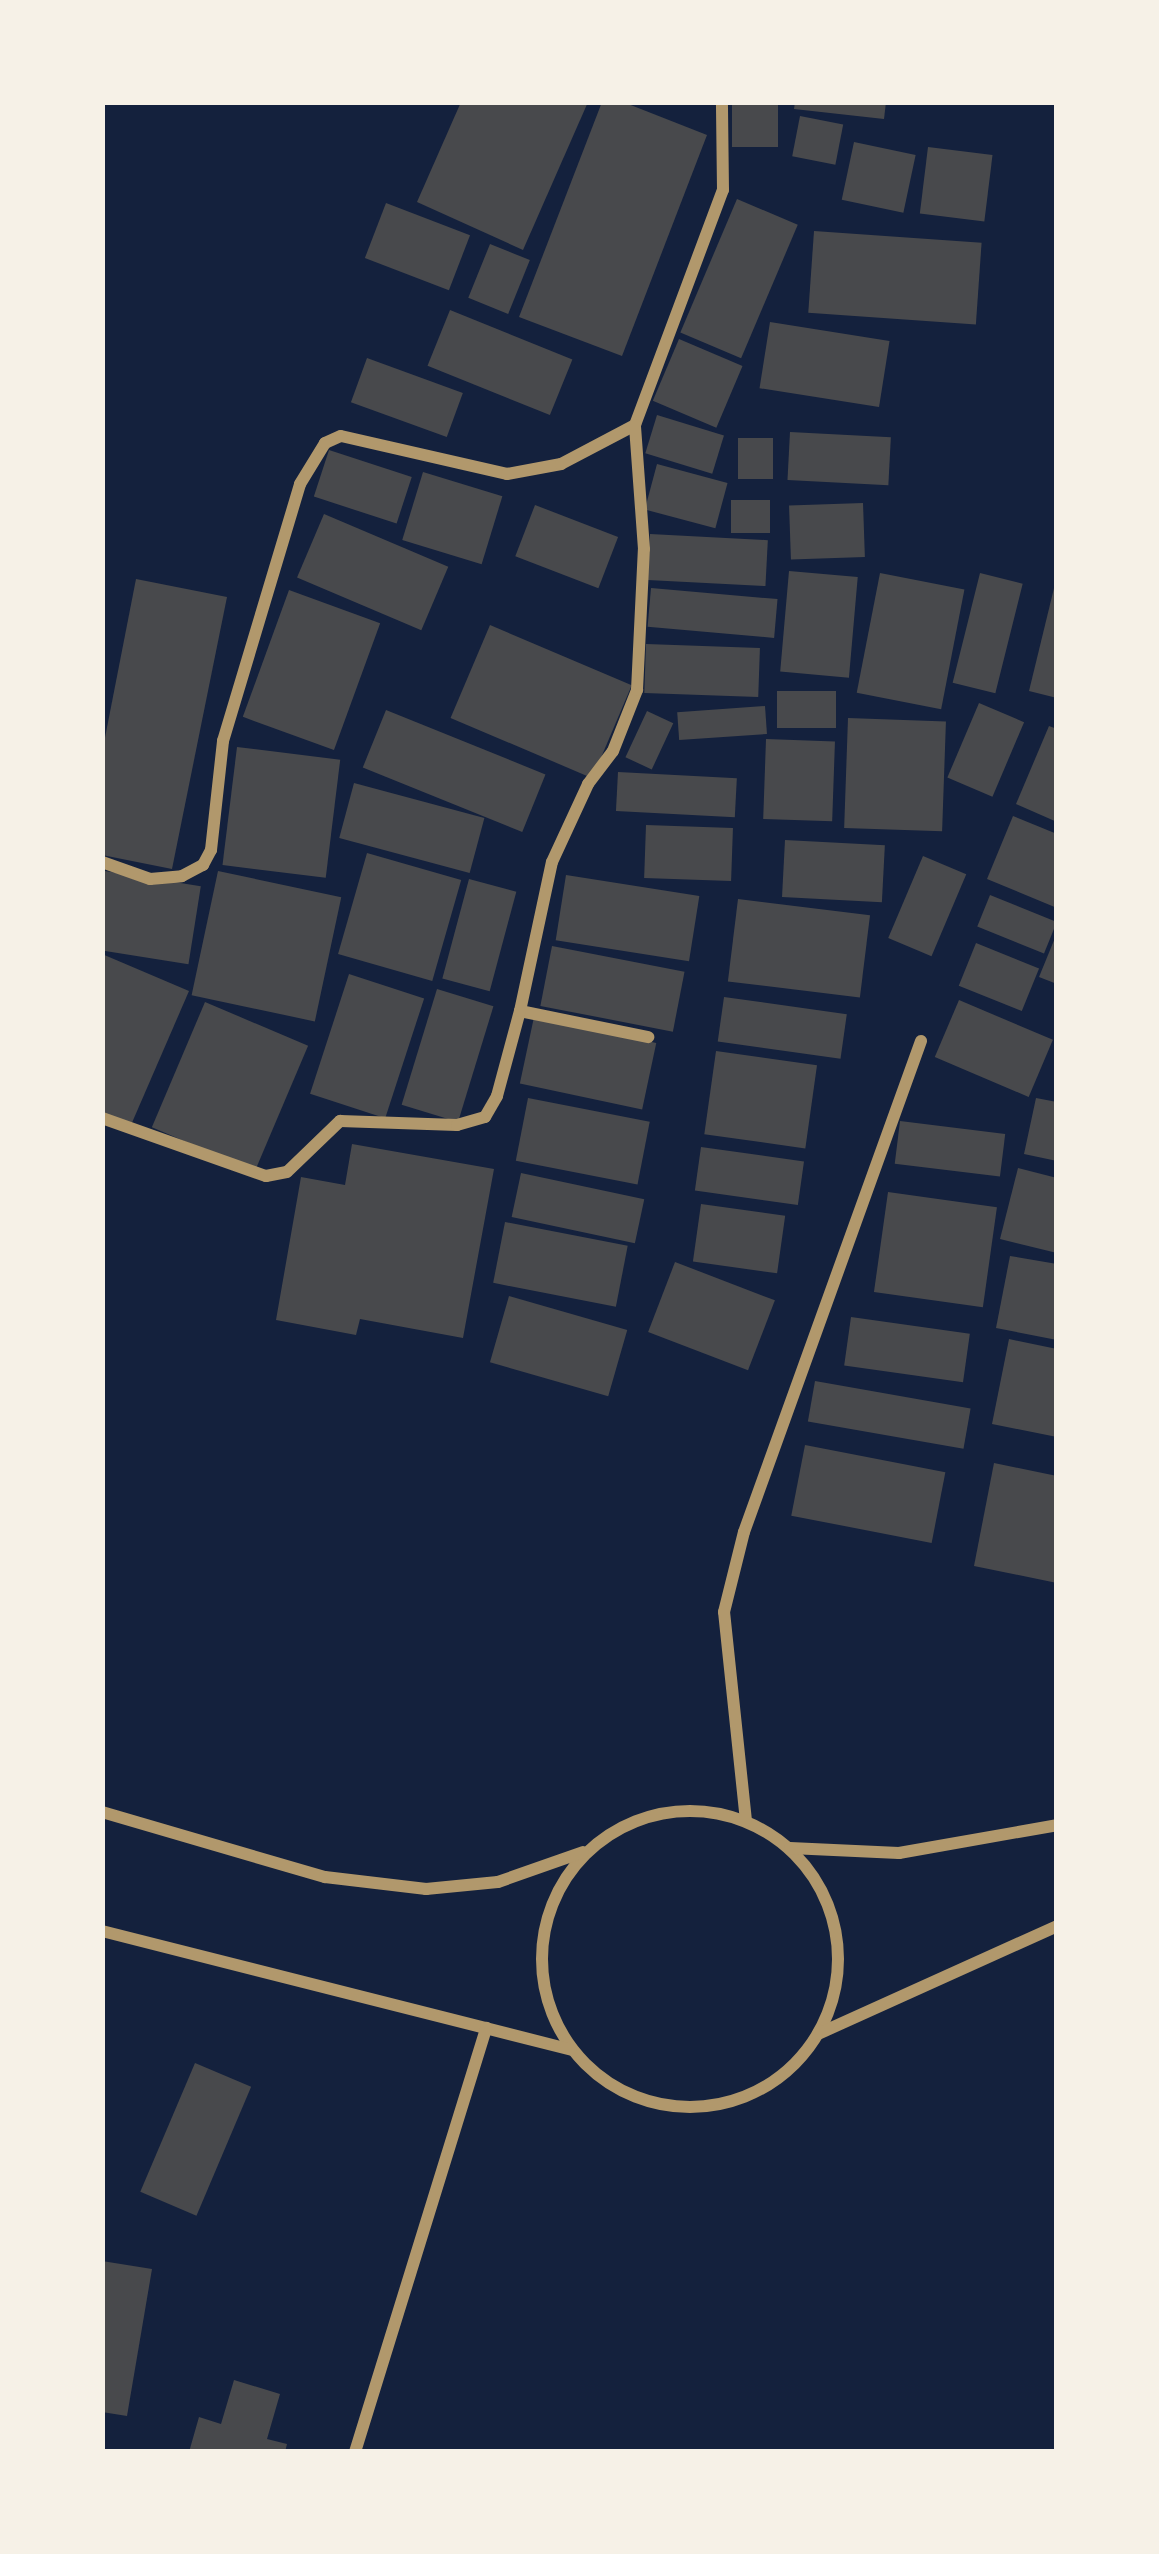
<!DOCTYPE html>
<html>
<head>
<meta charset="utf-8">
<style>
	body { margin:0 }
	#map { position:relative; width:1159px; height:2554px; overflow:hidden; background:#14213d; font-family:"Exo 2",sans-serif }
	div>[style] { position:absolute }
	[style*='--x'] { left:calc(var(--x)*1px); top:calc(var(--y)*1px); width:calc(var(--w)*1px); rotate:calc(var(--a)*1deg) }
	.building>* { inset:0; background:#48494c; transform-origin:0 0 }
	.minor>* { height:12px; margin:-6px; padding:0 6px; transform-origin:6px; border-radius:6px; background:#b1986c }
	.minor>.ring { margin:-6px; padding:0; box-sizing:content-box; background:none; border:12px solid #b1986c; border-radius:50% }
	span { translate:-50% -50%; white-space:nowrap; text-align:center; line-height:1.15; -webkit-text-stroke:10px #f6f1e7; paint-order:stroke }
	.frame { position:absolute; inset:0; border:105px solid #f6f1e7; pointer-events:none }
</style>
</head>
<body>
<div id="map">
	<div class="building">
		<i style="clip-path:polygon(461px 102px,588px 102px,523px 250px,417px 202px)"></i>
		<i style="clip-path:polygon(602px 102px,623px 102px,707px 135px,622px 356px,519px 317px)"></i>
		<i style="left:732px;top:102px;width:46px;height:45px"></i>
		<i style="clip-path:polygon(795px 102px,886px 102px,884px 119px,794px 109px)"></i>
		<i style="left:800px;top:116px;width:44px;height:41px;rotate:11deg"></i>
		<i style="left:854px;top:142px;width:63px;height:59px;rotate:12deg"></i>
		<i style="left:928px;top:147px;width:65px;height:67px;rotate:7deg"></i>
		<i style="left:737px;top:199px;width:66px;height:145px;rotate:23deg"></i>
		<i style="left:386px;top:203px;width:90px;height:59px;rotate:21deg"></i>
		<i style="left:814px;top:231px;width:168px;height:82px;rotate:4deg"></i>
		<i style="left:490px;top:244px;width:43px;height:58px;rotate:22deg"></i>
		<i style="left:450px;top:310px;width:132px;height:60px;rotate:22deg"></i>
		<i style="left:770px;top:322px;width:121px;height:67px;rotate:9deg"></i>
		<i style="left:679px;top:339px;width:69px;height:67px;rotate:23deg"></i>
		<i style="left:367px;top:358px;width:102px;height:47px;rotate:20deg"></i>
		<i style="left:657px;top:415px;width:70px;height:40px;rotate:17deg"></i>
		<i style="left:790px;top:432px;width:101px;height:48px;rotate:3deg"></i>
		<i style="left:738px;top:438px;width:35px;height:41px"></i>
		<i style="left:329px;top:450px;width:87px;height:49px;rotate:18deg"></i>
		<i style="left:657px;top:464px;width:73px;height:47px;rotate:15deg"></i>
		<i style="left:423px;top:472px;width:83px;height:71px;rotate:17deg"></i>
		<i style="left:731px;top:500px;width:39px;height:33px"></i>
		<i style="left:863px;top:503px;width:54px;height:74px;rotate:88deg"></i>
		<i style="left:535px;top:505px;width:89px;height:55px;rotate:21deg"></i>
		<i style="left:324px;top:514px;width:135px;height:69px;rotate:23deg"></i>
		<i style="left:650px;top:534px;width:118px;height:46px;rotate:3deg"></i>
		<i style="left:789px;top:571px;width:69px;height:101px;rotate:5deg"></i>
		<i style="left:880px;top:573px;width:86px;height:122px;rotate:11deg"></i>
		<i style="left:980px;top:573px;width:44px;height:113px;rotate:14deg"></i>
		<i style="clip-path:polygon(136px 579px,227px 597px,172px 869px,102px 855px,102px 753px)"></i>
		<i style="clip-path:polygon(1055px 584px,1057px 584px,1057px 698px,1029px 691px)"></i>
		<i style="left:651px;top:588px;width:127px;height:39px;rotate:5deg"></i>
		<i style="left:289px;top:590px;width:97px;height:135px;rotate:20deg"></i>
		<i style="left:490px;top:625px;width:154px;height:101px;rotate:23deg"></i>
		<i style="left:646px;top:644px;width:114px;height:49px;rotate:2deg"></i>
		<i style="left:777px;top:691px;width:59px;height:37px"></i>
		<i style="left:979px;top:703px;width:49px;height:81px;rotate:23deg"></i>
		<i style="left:765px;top:706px;width:28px;height:88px;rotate:86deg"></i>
		<i style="left:386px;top:710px;width:172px;height:62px;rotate:22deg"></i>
		<i style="left:647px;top:711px;width:29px;height:51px;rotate:25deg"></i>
		<i style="left:848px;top:718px;width:98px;height:110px;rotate:2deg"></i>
		<i style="clip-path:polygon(1049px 726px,1057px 729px,1057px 822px,1016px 804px)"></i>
		<i style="left:766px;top:739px;width:69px;height:80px;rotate:2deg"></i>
		<i style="left:237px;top:747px;width:104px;height:119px;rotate:7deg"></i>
		<i style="left:618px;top:772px;width:119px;height:39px;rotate:3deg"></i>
		<i style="left:354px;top:783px;width:135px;height:57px;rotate:15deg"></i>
		<i style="clip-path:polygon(1013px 816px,1057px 834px,1057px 908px,987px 879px)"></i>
		<i style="left:646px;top:825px;width:87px;height:53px;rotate:2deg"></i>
		<i style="left:785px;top:840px;width:100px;height:57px;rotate:3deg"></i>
		<i style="left:367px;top:853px;width:98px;height:105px;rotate:16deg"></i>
		<i style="left:923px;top:856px;width:47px;height:89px;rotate:23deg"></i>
		<i style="left:105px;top:871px;width:97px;height:79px;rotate:9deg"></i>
		<i style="left:218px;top:871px;width:126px;height:127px;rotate:12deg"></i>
		<i style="left:566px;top:875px;width:135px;height:66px;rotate:9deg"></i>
		<i style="left:469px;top:879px;width:49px;height:103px;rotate:15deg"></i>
		<i style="left:990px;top:895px;width:72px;height:34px;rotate:22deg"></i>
		<i style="left:738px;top:899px;width:133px;height:83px;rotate:7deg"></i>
		<i style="clip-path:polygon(1057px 933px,1057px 984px,1039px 977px)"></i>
		<i style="left:976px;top:943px;width:68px;height:46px;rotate:22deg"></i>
		<i style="left:552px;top:946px;width:135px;height:61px;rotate:11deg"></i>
		<i style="clip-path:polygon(102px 954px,189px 991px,131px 1125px,102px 1112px)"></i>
		<i style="left:349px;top:974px;width:79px;height:126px;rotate:18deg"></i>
		<i style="left:437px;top:989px;width:59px;height:121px;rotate:17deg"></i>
		<i style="left:724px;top:997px;width:124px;height:45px;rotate:8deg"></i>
		<i style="left:959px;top:1000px;width:102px;height:62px;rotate:23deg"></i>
		<i style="left:205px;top:1002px;width:112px;height:136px;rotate:23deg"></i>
		<i style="left:534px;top:1017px;width:125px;height:68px;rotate:12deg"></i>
		<i style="left:716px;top:1051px;width:102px;height:84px;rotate:8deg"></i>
		<i style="left:528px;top:1098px;width:124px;height:64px;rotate:11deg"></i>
		<i style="clip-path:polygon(1036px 1098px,1057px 1102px,1057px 1161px,1024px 1154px)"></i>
		<i style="left:900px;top:1121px;width:106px;height:43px;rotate:7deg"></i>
		<i style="clip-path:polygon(352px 1144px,494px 1169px,463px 1338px,360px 1319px,356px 1335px,276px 1320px,301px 1177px,345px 1185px)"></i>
		<i style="left:701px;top:1147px;width:104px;height:44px;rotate:8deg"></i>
		<i style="clip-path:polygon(1018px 1168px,1057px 1178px,1057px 1253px,1000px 1239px)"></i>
		<i style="left:521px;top:1173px;width:126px;height:45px;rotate:12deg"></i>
		<i style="left:888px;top:1192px;width:110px;height:101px;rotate:8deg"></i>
		<i style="left:701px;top:1204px;width:85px;height:58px;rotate:8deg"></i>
		<i style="left:505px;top:1222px;width:125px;height:62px;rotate:11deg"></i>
		<i style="clip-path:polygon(1010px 1256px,1057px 1264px,1057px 1340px,996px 1328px)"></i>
		<i style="left:675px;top:1262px;width:107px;height:75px;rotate:21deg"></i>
		<i style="left:509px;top:1296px;width:123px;height:69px;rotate:16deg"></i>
		<i style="left:851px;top:1317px;width:120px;height:49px;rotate:8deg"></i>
		<i style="clip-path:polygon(1009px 1339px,1057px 1349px,1057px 1437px,992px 1424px)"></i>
		<i style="left:815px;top:1381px;width:158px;height:41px;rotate:10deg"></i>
		<i style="left:805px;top:1445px;width:143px;height:72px;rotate:11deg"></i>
		<i style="clip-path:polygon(994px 1463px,1057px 1476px,1057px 1583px,974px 1566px)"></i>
		<i style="left:195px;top:2063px;width:61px;height:140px;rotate:23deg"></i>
		<i style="clip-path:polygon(102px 2261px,152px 2269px,127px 2416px,102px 2412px)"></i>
		<i style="clip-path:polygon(234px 2380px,280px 2394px,267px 2439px,287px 2444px,285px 2452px,189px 2452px,199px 2417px,221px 2424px)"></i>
	</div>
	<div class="minor">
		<i style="--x:102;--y:862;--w:51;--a:19.5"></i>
		<i style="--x:150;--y:879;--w:32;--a:-5"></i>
		<i style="--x:182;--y:876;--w:24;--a:-28"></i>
		<i style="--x:203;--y:865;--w:17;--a:-62"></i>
		<i style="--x:211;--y:850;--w:110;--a:-83.7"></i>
		<i style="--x:223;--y:741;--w:268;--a:-73.3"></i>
		<i style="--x:300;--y:484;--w:48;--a:-58.6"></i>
		<i style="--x:325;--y:443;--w:17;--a:-24"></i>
		<i style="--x:341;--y:436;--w:170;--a:12.9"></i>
		<i style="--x:507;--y:474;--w:55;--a:-10.5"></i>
		<i style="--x:561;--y:464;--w:84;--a:-27.8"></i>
		<i style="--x:635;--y:425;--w:251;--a:-69.5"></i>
		<i style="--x:723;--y:190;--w:88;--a:-90.7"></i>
		<i style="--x:520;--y:1011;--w:131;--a:11.5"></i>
		<i style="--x:102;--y:1118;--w:174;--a:19.5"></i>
		<i style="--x:266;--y:1176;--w:21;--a:-11"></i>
		<i style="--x:287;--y:1172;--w:74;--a:-43.9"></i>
		<i style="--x:340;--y:1121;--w:117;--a:2"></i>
		<i style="--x:457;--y:1125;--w:29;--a:-16"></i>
		<i style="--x:485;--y:1117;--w:24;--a:-60"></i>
		<i style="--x:497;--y:1096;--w:88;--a:-74.9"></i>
		<i style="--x:520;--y:1011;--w:152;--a:-77.9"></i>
		<i style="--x:552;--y:862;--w:86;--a:-65.2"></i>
		<i style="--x:588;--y:784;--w:41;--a:-52.9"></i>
		<i style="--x:613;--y:751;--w:66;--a:-68.5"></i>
		<i style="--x:637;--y:690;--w:141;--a:-87.2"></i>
		<i style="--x:644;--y:549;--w:124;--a:-94.2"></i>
		<i class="ring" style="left:542px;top:1811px;width:284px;height:284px"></i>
		<i style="--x:102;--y:1812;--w:232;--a:16.3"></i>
		<i style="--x:325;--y:1877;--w:102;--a:6.8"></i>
		<i style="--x:426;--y:1889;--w:72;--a:-5.6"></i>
		<i style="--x:498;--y:1882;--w:90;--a:-19.4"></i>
		<i style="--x:746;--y:1821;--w:210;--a:-96"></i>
		<i style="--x:724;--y:1612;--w:82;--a:-76"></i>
		<i style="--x:744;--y:1532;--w:522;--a:-70.18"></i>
		<i style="--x:790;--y:1848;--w:109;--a:2.6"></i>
		<i style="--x:899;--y:1853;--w:160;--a:-10"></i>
		<i style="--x:102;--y:1931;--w:483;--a:14.2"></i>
		<i style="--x:818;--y:2034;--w:262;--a:-24.3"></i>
		<i style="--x:355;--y:2452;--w:444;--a:-72.8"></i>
	</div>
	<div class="frame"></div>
</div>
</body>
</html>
